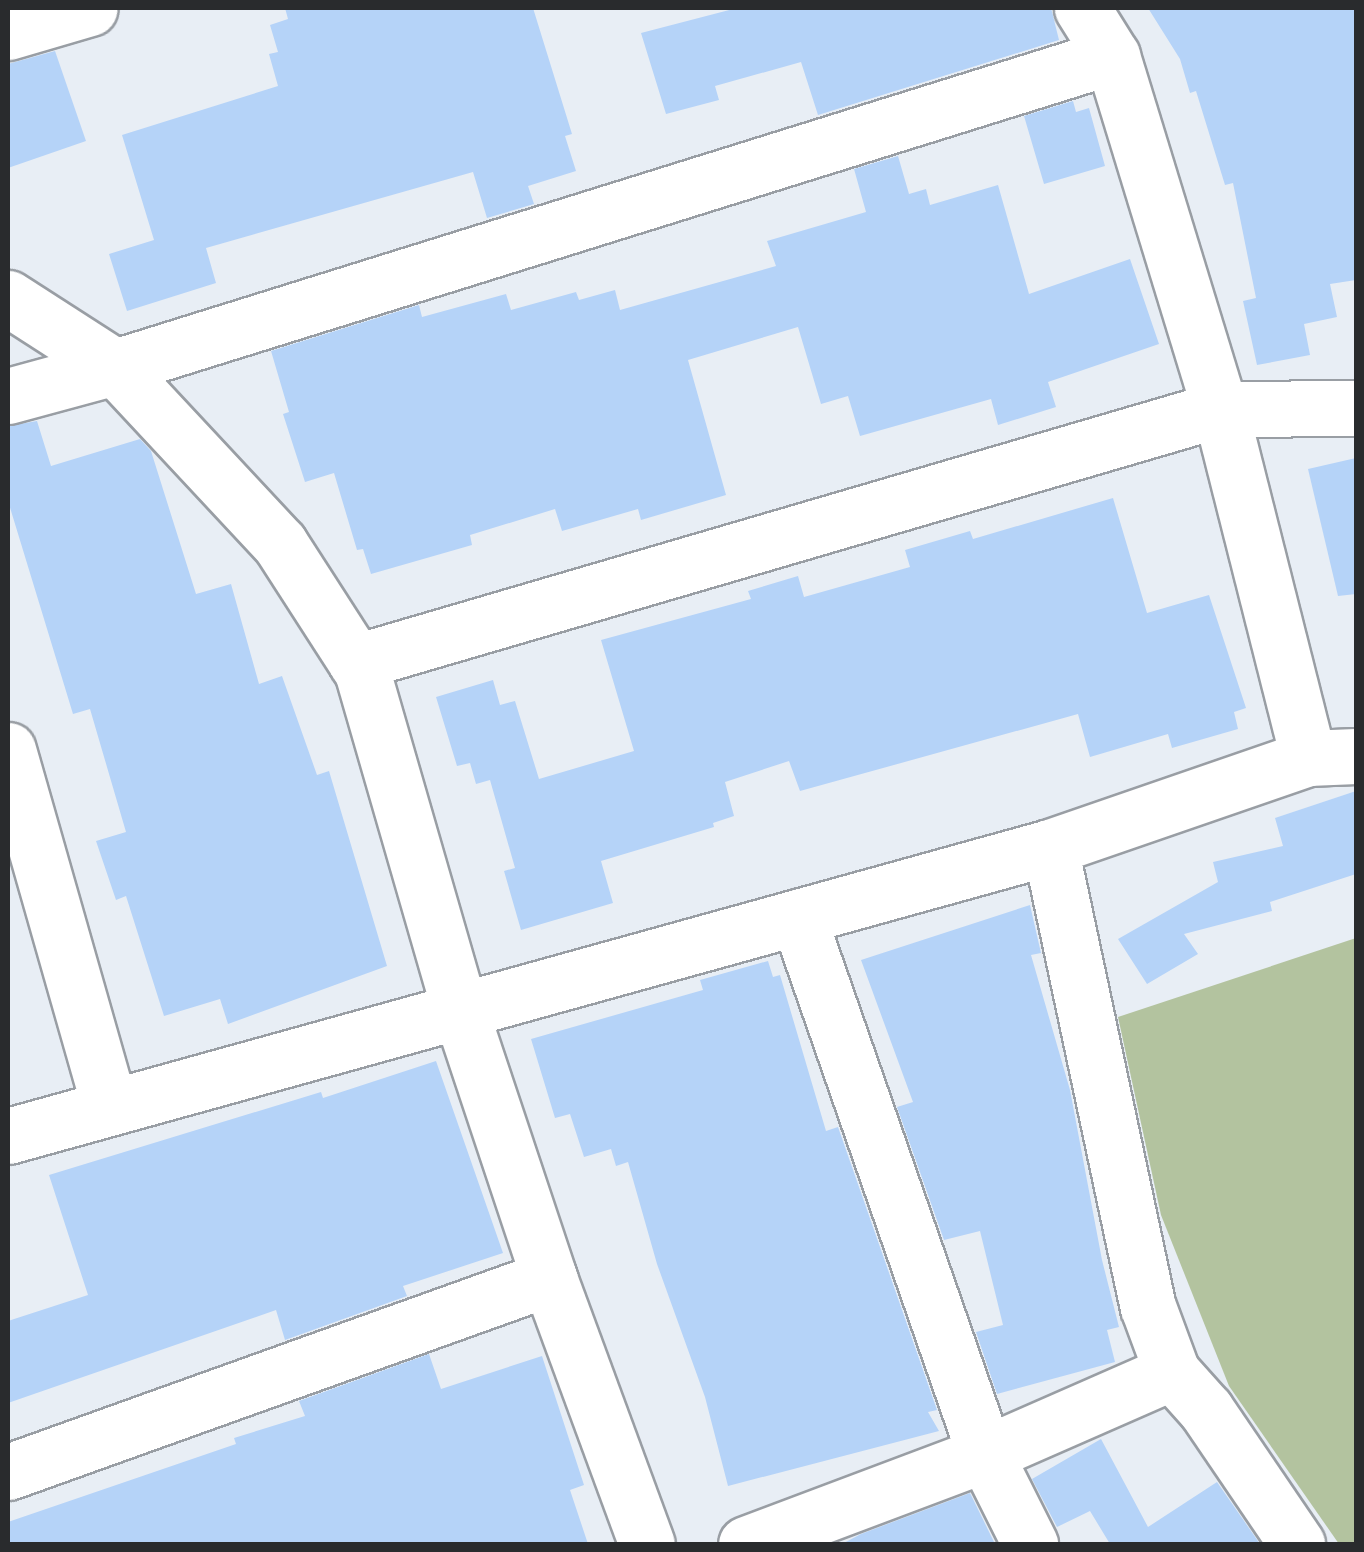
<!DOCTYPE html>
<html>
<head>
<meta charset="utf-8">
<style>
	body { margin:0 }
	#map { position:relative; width:1364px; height:1552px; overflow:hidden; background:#e8eef5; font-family:Manrope,sans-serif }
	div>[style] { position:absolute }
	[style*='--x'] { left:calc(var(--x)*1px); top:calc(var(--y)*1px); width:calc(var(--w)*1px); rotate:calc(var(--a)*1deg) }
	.green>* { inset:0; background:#b3c39f }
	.building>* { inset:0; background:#b5d3f8 }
	.roads { filter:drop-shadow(2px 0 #999ea4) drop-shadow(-2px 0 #999ea4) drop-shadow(0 2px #999ea4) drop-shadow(0 -2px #999ea4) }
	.minor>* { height:55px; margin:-27.5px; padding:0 27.5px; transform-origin:27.5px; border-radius:27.5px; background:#fff }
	span { translate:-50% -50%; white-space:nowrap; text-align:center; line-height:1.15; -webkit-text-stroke:8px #e8eef5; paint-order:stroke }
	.frame { position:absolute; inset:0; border:10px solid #292b2d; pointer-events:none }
</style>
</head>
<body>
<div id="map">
	<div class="green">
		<i style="clip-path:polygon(1356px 938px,1356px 1544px,1339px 1544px,1229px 1386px,1161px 1215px,1118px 1017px)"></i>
	</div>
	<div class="building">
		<i style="clip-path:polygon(285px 8px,533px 8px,572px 134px,565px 136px,576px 171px,528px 186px,534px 204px,487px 218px,473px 172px,206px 248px,216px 283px,127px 311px,109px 254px,154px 240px,122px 135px,278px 86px,269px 54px,278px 52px,270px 25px,288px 19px)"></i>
		<i style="clip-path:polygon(737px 8px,1051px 8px,1059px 40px,818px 115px,801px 62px,715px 86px,719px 100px,666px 114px,641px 33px)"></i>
		<i style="clip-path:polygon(1148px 8px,1356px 8px,1356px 280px,1330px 284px,1337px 317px,1304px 324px,1310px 355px,1257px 365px,1243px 301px,1256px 298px,1233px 183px,1225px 185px,1196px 91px,1190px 93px,1180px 59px)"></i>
		<i style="clip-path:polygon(55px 51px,86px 141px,8px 168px,8px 64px)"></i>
		<i style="clip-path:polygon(1073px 101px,1076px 112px,1089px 108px,1105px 166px,1044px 184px,1024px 116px)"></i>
		<i style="clip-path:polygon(898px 156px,909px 194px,926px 189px,930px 205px,998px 185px,1029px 294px,1130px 259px,1159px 344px,1048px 382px,1056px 407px,998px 425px,991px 399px,860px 436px,848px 396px,821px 404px,798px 327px,688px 360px,726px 495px,641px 520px,638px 509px,562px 531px,555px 509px,470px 535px,472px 545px,371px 574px,363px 549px,357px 550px,334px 473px,305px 482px,283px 414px,289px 412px,271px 351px,419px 305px,422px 317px,506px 294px,511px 310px,576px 292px,579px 300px,615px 290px,620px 310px,776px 266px,767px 241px,866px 212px,854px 169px)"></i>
		<i style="clip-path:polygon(37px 421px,51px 466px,140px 439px,151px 451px,196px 594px,231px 584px,259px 684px,282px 676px,317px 775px,329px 771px,387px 966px,228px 1024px,220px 999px,164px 1016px,126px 896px,116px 900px,96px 841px,126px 832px,90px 709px,73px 714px,8px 501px,8px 426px)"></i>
		<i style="clip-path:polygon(1356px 458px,1356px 594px,1338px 596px,1308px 469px)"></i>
		<i style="clip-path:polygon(1113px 498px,1147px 613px,1209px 595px,1246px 708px,1234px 712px,1238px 729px,1172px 748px,1168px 734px,1090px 757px,1078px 714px,800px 791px,789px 761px,725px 782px,734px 816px,713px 823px,714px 827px,601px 861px,613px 903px,521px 930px,504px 871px,515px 868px,490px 780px,476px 784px,470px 763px,457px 766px,436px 697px,493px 680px,500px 705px,515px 701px,539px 779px,634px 751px,601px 640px,751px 599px,748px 591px,798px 576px,804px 597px,910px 567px,905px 550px,970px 531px,973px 539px)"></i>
		<i style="clip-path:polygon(1356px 791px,1356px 874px,1270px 902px,1272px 911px,1184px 934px,1198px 954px,1147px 984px,1118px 939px,1218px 882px,1213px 862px,1283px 846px,1275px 818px)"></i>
		<i style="clip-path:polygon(1030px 905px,1041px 953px,1031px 955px,1070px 1090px,1102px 1260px,1119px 1327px,1107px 1330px,1115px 1362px,997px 1394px,976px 1332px,1003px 1325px,980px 1231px,944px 1240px,897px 1107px,913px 1102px,861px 960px)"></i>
		<i style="clip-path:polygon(768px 961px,773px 977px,780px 975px,826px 1131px,838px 1127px,937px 1410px,928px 1412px,939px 1431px,728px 1486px,705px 1397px,657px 1264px,628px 1162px,616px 1166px,611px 1149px,584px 1157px,570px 1114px,555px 1118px,531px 1039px,703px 990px,700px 980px)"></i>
		<i style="clip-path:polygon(436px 1061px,503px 1253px,403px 1286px,407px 1296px,285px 1340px,276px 1310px,8px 1403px,8px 1321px,88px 1295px,49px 1175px,321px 1092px,323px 1098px)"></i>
		<i style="clip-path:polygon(429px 1354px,441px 1389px,542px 1356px,584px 1485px,570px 1490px,588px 1544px,8px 1544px,8px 1522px,236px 1444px,234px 1438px,305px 1416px,299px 1401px)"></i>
		<i style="clip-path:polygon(1101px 1439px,1148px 1527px,1217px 1482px,1260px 1544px,1110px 1544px,1090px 1511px,1057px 1527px,1032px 1479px)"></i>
		<i style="clip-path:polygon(970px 1493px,995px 1544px,842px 1544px,861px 1534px)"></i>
	</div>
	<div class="roads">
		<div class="minor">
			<i style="--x:1082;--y:8;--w:57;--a:58"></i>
			<i style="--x:1112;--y:56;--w:369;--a:73"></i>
			<i style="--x:1220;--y:409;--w:360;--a:75.8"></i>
			<i style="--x:8;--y:32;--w:85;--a:-16.3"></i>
			<i style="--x:8;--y:298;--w:127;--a:32.8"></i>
			<i style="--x:115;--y:367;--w:242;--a:47"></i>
			<i style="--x:280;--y:544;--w:151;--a:57.2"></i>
			<i style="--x:362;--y:671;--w:353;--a:73.9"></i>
			<i style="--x:460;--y:1010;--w:282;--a:71.6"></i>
			<i style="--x:549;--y:1278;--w:283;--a:69.8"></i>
			<i style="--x:8;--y:396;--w:111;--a:-15.2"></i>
			<i style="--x:115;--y:367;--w:1044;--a:-17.32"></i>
			<i style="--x:356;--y:662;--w:900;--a:-16.32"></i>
			<i style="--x:1220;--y:409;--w:136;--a:-0.4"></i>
			<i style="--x:8;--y:750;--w:371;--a:74.1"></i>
			<i style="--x:1050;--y:847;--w:470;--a:78"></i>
			<i style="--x:1148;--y:1307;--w:69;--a:69.7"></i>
			<i style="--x:1172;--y:1372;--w:51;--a:48.2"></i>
			<i style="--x:1206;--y:1410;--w:162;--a:55.8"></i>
			<i style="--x:798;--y:917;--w:569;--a:70.8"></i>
			<i style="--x:985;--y:1454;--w:101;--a:63.4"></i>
			<i style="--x:8;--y:1136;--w:1081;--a:-15.5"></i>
			<i style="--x:1050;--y:847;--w:273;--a:-19"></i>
			<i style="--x:1308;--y:758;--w:48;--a:-2.4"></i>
			<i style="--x:8;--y:1472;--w:575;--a:-19.73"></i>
			<i style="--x:746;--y:1544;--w:255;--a:-20.6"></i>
			<i style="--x:985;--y:1454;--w:204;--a:-23.7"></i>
		</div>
	</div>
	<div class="frame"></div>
</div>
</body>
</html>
